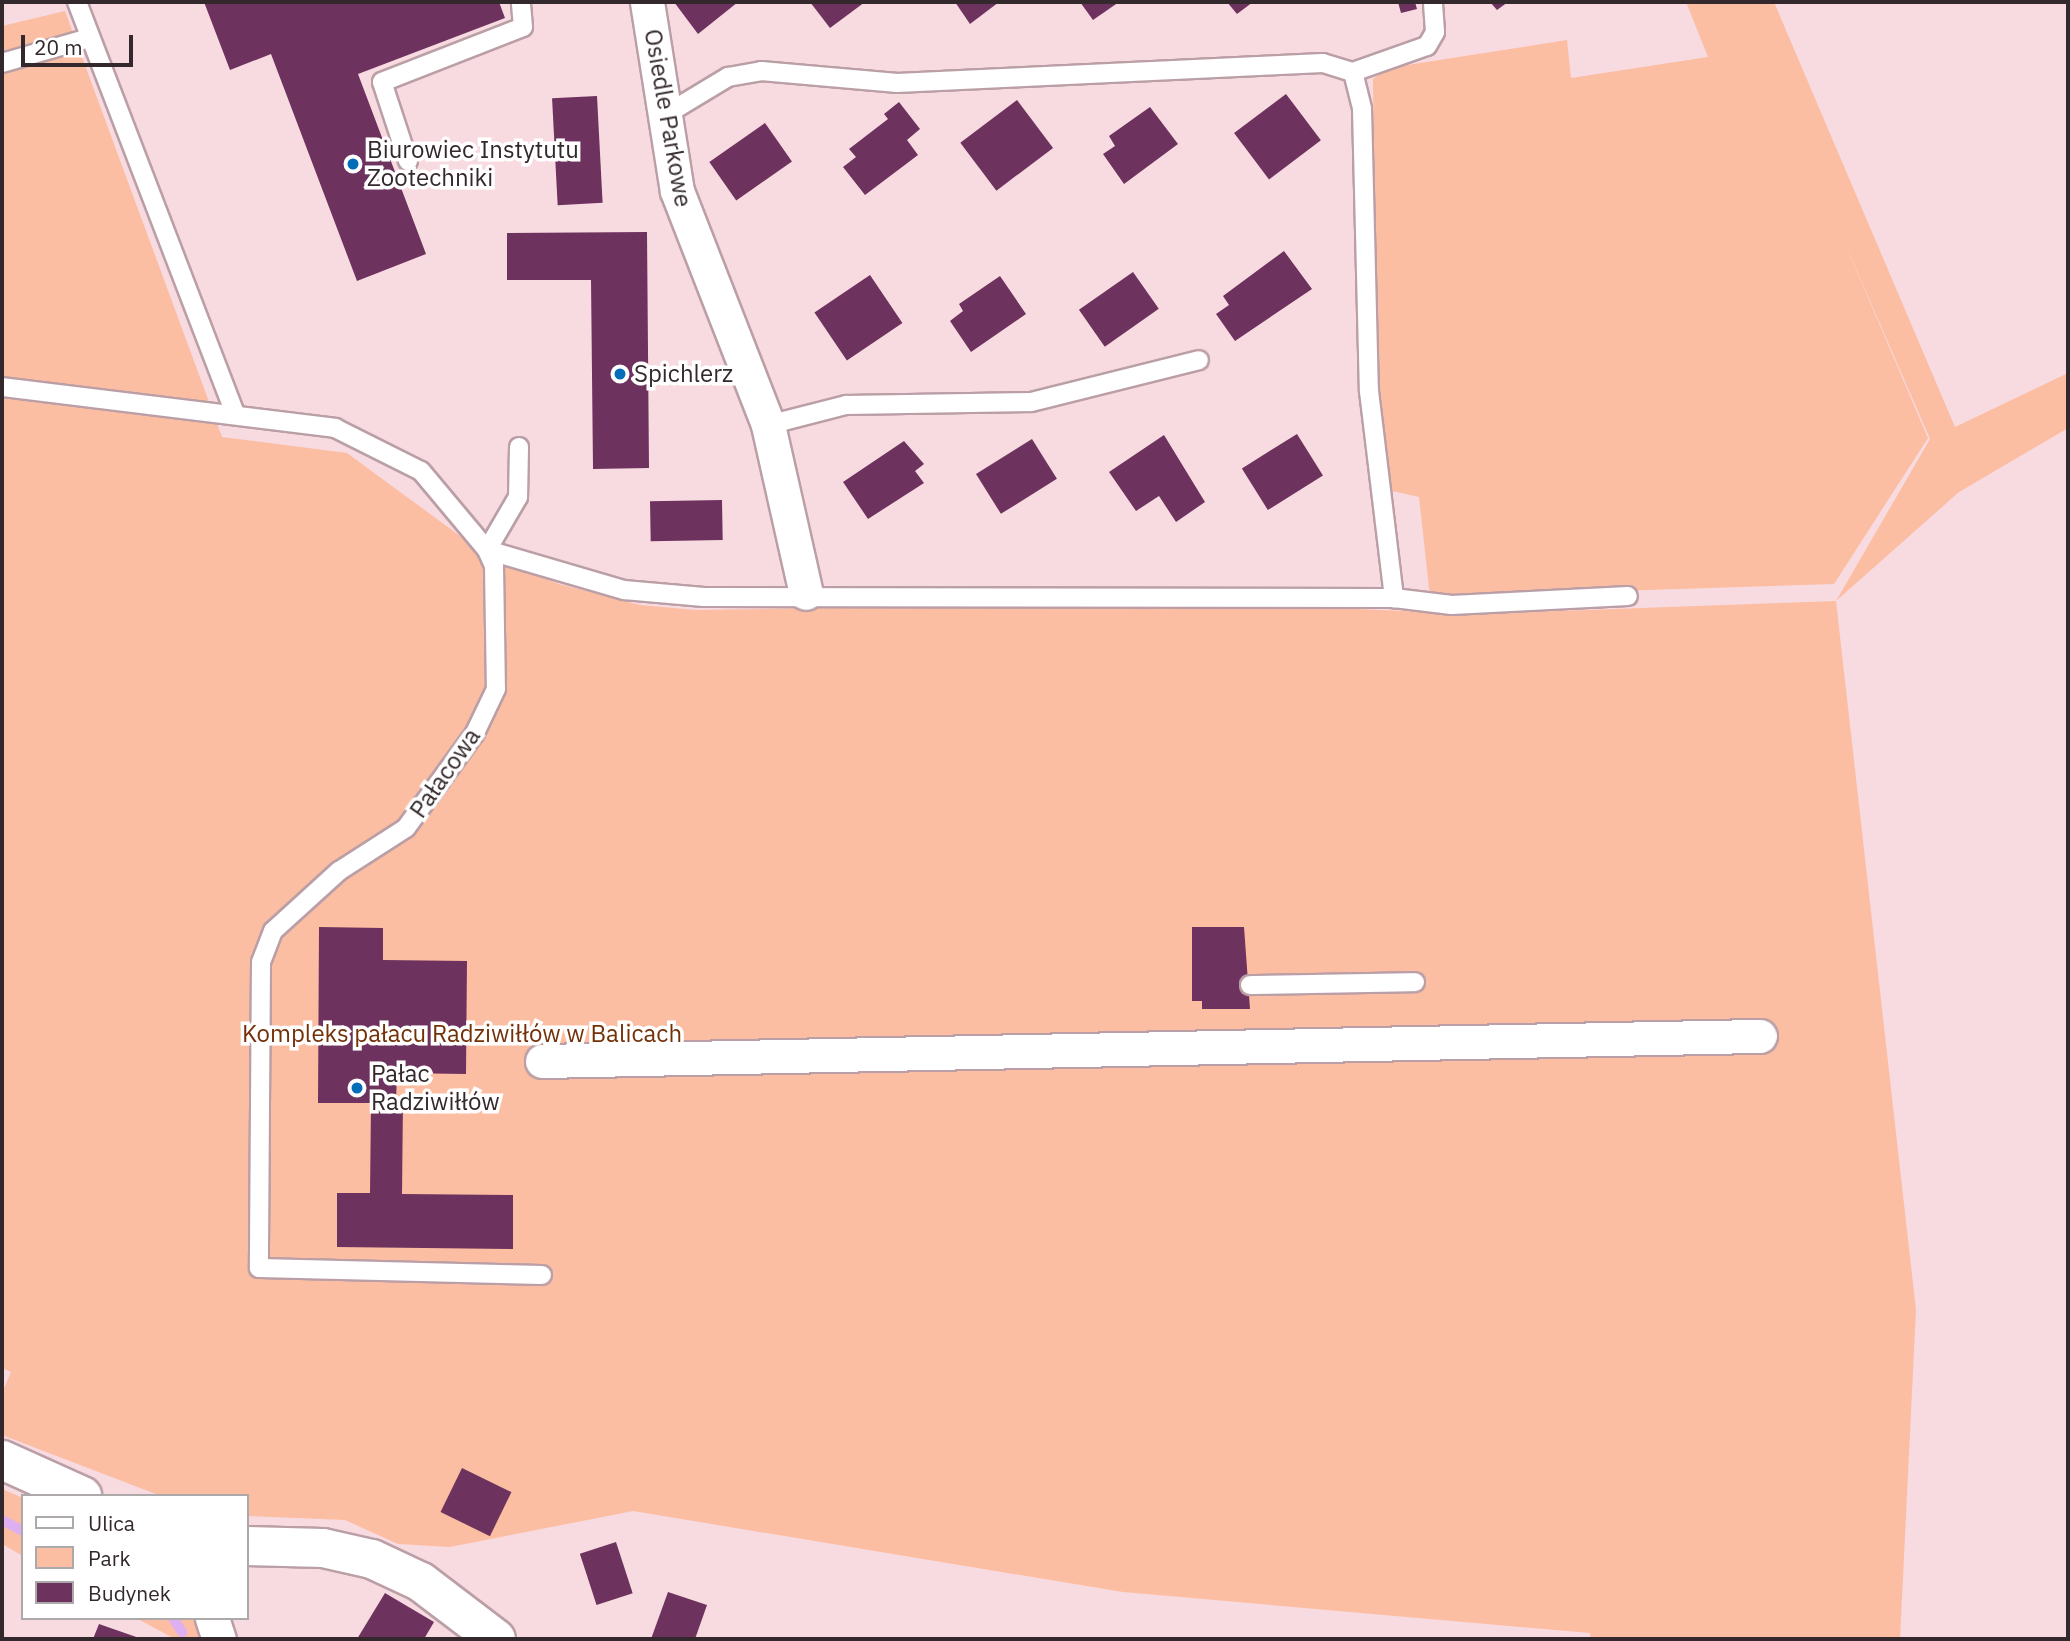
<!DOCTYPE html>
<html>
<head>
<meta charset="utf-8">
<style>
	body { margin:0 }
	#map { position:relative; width:2070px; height:1641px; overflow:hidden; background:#f8dae1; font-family:"IBM Plex Sans",sans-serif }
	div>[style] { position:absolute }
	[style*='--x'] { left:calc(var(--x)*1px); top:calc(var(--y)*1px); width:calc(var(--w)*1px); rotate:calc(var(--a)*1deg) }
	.green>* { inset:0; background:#fcbea2 }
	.stream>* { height:10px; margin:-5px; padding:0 5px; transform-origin:5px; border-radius:5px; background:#dfb0f1 }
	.building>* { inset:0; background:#6e325e; transform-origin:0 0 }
	.roads { filter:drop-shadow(2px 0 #bb9fa6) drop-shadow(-2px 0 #bb9fa6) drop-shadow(0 2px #bb9fa6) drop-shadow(0 -2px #bb9fa6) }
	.lane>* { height:18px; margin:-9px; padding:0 9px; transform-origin:9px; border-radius:9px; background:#fff }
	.street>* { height:33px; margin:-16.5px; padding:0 16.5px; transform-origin:16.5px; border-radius:16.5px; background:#fff }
	.secondary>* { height:38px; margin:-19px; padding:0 19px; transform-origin:19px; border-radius:19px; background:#fff }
	.dots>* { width:19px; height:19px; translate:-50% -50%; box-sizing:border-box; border:4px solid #fff; border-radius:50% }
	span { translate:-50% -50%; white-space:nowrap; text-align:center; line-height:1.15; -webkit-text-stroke:7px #fff; paint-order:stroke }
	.street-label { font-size:24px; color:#33282b }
	.poi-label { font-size:24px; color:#33282b }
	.left { translate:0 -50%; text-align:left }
	.park-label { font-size:24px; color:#743108 }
	.frame { position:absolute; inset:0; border:4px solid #33282b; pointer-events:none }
	.legend { position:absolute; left:21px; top:1494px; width:228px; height:126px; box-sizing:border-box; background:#fff; border:2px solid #ada9aa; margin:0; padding:9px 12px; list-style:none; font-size:21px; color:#33282b }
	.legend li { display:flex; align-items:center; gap:14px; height:35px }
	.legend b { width:35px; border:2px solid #ada9aa }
	.scale { position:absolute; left:21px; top:35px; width:112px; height:32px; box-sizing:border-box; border:4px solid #33282b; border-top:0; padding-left:9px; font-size:21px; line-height:24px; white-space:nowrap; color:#33282b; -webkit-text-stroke:5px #fff; paint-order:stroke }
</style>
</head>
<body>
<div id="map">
	<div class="green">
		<i style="clip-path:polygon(1686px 2px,1774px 2px,1955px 427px,2068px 373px,2068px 428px,1959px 492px,1836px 601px,1916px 1310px,1900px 1639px,1591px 1639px,1590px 1633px,1123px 1592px,633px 1511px,450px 1547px,398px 1544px,345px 1520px,247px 1516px,247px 1496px,161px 1496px,2px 1435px,2px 1393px,11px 1372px,2px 1368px,2px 26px,65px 11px,222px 437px,347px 453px,486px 555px,559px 584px,640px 605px,696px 610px,1193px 602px,1475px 614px,1836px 601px,1930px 439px,1838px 227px,1928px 438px,1834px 584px,1430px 597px,1419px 497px,1392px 491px,1376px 365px,1373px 79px,1388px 68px,1567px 40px,1571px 78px,1708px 57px)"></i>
		<i style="clip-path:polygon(2px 1489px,23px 1498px,23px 1556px,2px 1544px)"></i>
		<i style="clip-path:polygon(136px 1618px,197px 1618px,204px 1639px,175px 1639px)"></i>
	</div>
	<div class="stream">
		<i style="--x:2;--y:1520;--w:24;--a:28"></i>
		<i style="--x:173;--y:1618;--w:17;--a:57"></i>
	</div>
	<div class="building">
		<i style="clip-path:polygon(204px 2px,499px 2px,505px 18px,358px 74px,426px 254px,357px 281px,271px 54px,230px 70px)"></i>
		<i style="clip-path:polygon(674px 2px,738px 2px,698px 34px)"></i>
		<i style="clip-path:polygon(810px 2px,865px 2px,830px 28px)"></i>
		<i style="clip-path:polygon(955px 2px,999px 2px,970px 24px)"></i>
		<i style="clip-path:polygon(1080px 2px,1119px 2px,1093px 20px)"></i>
		<i style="clip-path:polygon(1227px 2px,1253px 2px,1237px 14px)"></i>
		<i style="clip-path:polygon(1398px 2px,1415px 2px,1417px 9px,1401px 13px)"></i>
		<i style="clip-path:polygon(1490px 2px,1508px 2px,1497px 10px)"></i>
		<i style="left:1286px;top:94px;width:58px;height:65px;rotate:53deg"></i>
		<i style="left:597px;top:96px;width:107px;height:45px;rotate:87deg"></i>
		<i style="left:1017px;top:100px;width:60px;height:71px;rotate:53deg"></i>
		<i style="clip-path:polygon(899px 102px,920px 129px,907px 140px,918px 155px,865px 195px,843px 167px,856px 157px,849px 149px,888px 119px,884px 114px)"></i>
		<i style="clip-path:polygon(1150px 107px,1178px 144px,1124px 184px,1103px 154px,1115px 146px,1109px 136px)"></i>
		<i style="left:765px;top:123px;width:47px;height:68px;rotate:55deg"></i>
		<i style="clip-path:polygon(647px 232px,649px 468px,593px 469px,591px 280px,507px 280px,507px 233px)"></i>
		<i style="clip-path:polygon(1284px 251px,1312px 289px,1235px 341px,1216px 314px,1229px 305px,1223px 296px)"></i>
		<i style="left:1133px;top:272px;width:45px;height:66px;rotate:55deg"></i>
		<i style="left:870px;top:275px;width:58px;height:67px;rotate:56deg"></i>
		<i style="clip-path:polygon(1000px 276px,1026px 314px,971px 352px,950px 321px,963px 311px,959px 304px)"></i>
		<i style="left:1297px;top:434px;width:49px;height:65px;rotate:58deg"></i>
		<i style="clip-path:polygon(1164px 435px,1205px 502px,1176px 522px,1159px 496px,1136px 511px,1109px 472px)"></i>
		<i style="left:1032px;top:439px;width:47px;height:66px;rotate:58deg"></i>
		<i style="clip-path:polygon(904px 441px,924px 464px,915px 471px,924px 483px,868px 519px,843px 482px)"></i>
		<i style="left:722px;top:500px;width:40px;height:72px;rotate:89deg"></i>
		<i style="clip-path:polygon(319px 927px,383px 928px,383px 960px,467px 961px,466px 1074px,397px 1073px,396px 1101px,403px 1101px,402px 1194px,513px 1195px,513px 1249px,337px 1247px,337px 1193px,370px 1193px,371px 1103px,318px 1103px)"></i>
		<i style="clip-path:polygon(1192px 927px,1244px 927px,1250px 1009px,1202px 1009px,1202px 1001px,1192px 1001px)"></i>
		<i style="left:462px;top:1468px;width:55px;height:49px;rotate:26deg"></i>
		<i style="left:616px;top:1542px;width:54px;height:38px;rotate:72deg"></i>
		<i style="clip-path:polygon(668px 1592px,707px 1605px,695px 1639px,651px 1639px)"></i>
		<i style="clip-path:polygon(385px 1593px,434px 1622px,424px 1639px,357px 1639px)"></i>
		<i style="clip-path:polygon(99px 1624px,142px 1639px,93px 1639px)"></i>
	</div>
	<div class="roads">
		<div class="lane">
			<i style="--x:77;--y:2;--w:438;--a:69"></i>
			<i style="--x:2;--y:63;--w:91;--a:-16"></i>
			<i style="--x:1353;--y:72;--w:78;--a:-19.4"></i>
			<i style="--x:1427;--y:46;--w:16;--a:-60"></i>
			<i style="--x:1435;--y:32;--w:30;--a:-94"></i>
			<i style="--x:665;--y:115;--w:74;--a:-31.1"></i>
			<i style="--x:728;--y:77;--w:34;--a:-10"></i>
			<i style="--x:761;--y:71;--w:137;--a:5"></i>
			<i style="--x:897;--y:83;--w:426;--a:-2.7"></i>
			<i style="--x:1323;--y:63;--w:31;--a:17"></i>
			<i style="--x:1353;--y:72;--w:38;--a:76"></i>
			<i style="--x:1362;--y:109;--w:282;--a:88.6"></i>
			<i style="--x:1369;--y:391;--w:209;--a:83.1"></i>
			<i style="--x:408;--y:161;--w:83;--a:-108.2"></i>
			<i style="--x:382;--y:82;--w:151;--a:-21.3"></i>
			<i style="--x:523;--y:27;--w:25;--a:-95"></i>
			<i style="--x:2;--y:387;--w:336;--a:7"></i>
			<i style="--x:335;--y:428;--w:96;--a:26.6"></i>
			<i style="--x:421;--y:471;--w:103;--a:50.1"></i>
			<i style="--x:487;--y:550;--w:17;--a:66"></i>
			<i style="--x:494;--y:566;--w:123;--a:89.1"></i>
			<i style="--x:496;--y:689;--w:49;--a:115.5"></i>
			<i style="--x:475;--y:733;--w:117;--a:126"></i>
			<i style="--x:406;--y:828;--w:80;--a:147.3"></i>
			<i style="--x:339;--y:871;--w:89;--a:137.7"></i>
			<i style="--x:273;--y:931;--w:33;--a:111"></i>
			<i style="--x:261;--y:962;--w:306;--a:90.4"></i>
			<i style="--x:259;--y:1268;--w:283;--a:1.4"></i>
			<i style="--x:768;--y:425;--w:81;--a:-14.4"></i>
			<i style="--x:846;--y:405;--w:185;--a:-0.9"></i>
			<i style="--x:1031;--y:402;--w:173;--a:-14"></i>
			<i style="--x:519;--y:447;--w:50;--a:91.1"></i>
			<i style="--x:518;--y:497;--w:61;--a:120.3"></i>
			<i style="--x:487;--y:550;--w:143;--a:16.3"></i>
			<i style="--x:624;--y:590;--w:80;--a:5"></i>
			<i style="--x:704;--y:597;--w:690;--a:0.08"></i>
			<i style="--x:1394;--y:598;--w:58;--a:6.9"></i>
			<i style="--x:1452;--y:605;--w:176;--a:-2.9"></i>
			<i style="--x:1250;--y:985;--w:165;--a:-1"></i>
		</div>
		<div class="street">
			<i style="--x:647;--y:2;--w:191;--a:81"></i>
			<i style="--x:677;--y:191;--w:251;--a:68.7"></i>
			<i style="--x:768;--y:425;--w:172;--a:77.3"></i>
			<i style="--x:542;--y:1061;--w:1218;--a:-1.18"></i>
			<i style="--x:212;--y:1618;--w:22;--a:72"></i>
		</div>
		<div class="secondary">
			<i style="--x:2;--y:1460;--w:88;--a:24.2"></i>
			<i style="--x:247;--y:1546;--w:76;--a:1.5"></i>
			<i style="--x:323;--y:1548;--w:50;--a:12.7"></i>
			<i style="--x:372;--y:1559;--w:54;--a:25.1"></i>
			<i style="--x:421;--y:1582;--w:94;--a:37.2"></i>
		</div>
	</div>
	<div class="dots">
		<i style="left:353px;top:164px;background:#046db8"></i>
		<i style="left:620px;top:374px;background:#046db8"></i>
		<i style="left:357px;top:1088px;background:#046db8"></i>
	</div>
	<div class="street-label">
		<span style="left:668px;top:118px;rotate:80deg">Osiedle Parkowe</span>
		<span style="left:445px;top:773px;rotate:-55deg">Pałacowa</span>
	</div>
	<div class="poi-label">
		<span class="left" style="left:367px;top:164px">Biurowiec Instytutu<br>Zootechniki</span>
		<span class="left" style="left:634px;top:374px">Spichlerz</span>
		<span class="left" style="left:371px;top:1088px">Pałac<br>Radziwiłłów</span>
	</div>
	<div class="park-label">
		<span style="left:462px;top:1034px">Kompleks pałacu Radziwiłłów w Balicach</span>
	</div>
	<div class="frame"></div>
	<ul class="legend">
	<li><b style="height:9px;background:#fff"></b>Ulica</li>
	<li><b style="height:19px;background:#fcbea2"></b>Park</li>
	<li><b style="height:19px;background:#6e325e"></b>Budynek</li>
	</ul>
	<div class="scale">20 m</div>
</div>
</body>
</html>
